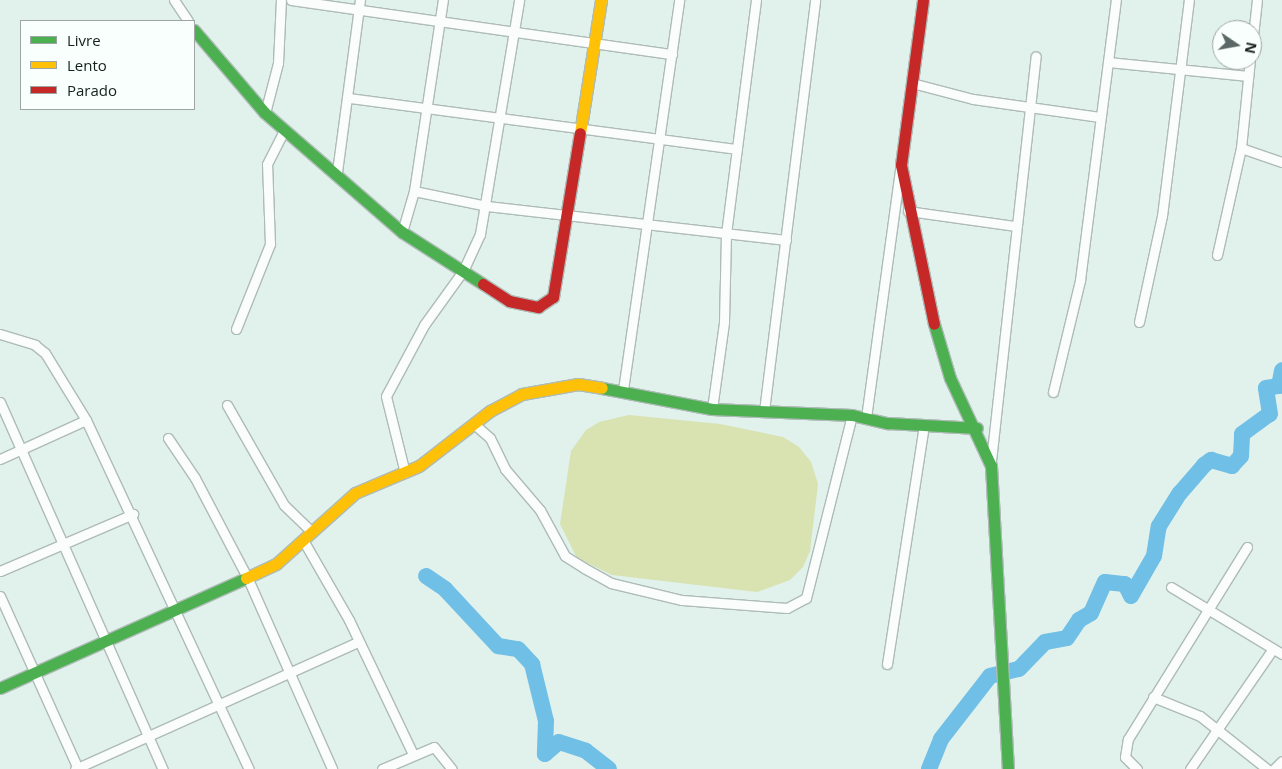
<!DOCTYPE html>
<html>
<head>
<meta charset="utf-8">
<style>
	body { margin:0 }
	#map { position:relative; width:1282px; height:769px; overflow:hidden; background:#e1f1ec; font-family:"Open Sans",sans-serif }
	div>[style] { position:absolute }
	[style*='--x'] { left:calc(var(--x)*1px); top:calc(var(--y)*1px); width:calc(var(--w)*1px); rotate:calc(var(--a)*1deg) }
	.green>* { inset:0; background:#d9e2b1 }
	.river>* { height:16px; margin:-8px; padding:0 8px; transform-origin:8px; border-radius:8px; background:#70bfe6 }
	.roads { filter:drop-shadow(1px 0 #aebbb7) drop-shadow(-1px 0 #aebbb7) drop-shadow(0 1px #aebbb7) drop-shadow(0 -1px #aebbb7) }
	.street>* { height:9px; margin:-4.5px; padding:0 4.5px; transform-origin:4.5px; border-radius:4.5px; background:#fafdfc }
	.fast>* { height:11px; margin:-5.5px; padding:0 5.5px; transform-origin:5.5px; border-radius:5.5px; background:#4caf50 }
	.slow>* { height:11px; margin:-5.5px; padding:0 5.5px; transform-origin:5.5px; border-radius:5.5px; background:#ffc107 }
	.jam>* { height:11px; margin:-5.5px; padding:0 5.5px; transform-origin:5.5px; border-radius:5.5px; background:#c62828 }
	span { translate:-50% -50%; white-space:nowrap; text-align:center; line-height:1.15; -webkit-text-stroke:5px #f9fffd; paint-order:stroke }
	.legend { position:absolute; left:20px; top:20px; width:175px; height:90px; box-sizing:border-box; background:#f9fffd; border:1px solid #9ea5a3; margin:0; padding:6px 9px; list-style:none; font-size:15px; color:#151f1c }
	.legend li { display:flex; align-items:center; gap:10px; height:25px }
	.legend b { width:25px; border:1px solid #9ea5a3 }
	.north { position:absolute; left:1212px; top:20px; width:50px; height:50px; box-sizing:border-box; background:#f9fffd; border:1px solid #9ea5a3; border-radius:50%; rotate:102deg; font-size:14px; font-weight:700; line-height:20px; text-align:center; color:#151f1c }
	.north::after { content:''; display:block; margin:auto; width:18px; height:22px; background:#5c6865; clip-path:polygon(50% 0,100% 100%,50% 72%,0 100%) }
</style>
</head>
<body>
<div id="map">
	<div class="green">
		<i style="clip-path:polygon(629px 415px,720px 424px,783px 437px,799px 447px,811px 462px,818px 484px,810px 551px,803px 567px,790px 580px,757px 592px,612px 575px,577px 558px,560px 524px,571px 451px,586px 430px,599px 422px)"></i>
	</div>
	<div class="river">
		<i style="--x:426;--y:576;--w:23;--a:34"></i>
		<i style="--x:445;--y:589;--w:78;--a:47.1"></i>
		<i style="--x:498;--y:646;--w:20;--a:9"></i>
		<i style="--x:518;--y:649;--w:21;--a:47"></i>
		<i style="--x:532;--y:664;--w:59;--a:76.2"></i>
		<i style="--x:546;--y:721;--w:33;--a:92"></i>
		<i style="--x:545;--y:754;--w:18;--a:-41"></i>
		<i style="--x:559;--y:742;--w:28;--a:18"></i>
		<i style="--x:586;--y:751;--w:29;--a:38"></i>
		<i style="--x:929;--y:769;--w:32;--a:-68"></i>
		<i style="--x:941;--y:739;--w:80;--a:-52.1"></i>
		<i style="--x:990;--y:676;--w:30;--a:-14"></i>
		<i style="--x:1019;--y:669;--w:37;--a:-46"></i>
		<i style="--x:1045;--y:642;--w:22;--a:-10"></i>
		<i style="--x:1067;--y:638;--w:22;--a:-56"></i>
		<i style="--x:1079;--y:620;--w:14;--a:-30"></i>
		<i style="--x:1091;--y:613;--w:34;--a:-66"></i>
		<i style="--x:1105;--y:582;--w:20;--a:6"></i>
		<i style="--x:1125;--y:584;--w:13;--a:63"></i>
		<i style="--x:1131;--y:596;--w:46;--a:-60.1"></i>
		<i style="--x:1154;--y:556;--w:30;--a:-81"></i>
		<i style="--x:1159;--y:526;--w:39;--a:-58"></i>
		<i style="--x:1180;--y:493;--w:37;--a:-49"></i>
		<i style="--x:1204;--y:465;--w:9;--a:-36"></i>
		<i style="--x:1211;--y:460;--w:22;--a:16"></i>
		<i style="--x:1232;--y:466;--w:13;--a:-48"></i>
		<i style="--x:1241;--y:456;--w:22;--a:-87"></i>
		<i style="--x:1242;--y:434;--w:34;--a:-36"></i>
		<i style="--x:1270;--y:414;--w:26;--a:-99"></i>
		<i style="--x:1266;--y:388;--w:13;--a:-9"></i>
		<i style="--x:1279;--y:386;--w:16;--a:-79"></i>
	</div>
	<div class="roads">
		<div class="street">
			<i style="--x:174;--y:0;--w:25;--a:56"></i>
			<i style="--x:291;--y:0;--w:385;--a:8.1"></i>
			<i style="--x:1252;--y:45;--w:45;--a:-83.7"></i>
			<i style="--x:1108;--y:62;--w:141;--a:5.7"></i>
			<i style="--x:912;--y:83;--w:63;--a:14.7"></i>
			<i style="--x:973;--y:99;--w:128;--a:8.1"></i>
			<i style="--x:349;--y:98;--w:391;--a:7.5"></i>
			<i style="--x:265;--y:113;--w:52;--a:-75.4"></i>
			<i style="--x:278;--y:63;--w:63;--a:-87.3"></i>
			<i style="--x:1241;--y:148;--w:43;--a:18.9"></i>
			<i style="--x:337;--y:172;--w:174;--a:-82.4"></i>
			<i style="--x:414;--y:191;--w:75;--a:11.6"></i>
			<i style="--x:487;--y:206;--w:301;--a:6.5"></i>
			<i style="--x:908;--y:211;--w:108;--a:8"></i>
			<i style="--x:402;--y:232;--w:43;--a:-73.7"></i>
			<i style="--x:414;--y:191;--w:193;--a:-81.4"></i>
			<i style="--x:1217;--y:255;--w:110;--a:-77.4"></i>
			<i style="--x:1241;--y:148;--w:88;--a:-84.2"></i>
			<i style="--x:1139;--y:322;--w:108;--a:-77.8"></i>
			<i style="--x:1162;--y:216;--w:218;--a:-82.9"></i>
			<i style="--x:236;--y:329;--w:92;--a:-68.2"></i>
			<i style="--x:270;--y:244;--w:80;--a:-92.1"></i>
			<i style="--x:267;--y:164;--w:37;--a:-63"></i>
			<i style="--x:0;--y:334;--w:37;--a:17"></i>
			<i style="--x:35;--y:345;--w:13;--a:39"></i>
			<i style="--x:45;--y:353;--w:79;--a:58.5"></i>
			<i style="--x:86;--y:420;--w:385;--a:65"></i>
			<i style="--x:623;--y:390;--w:394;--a:-81.8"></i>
			<i style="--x:1053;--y:392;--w:115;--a:-76.4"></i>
			<i style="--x:1080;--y:280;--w:282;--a:-82.7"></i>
			<i style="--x:0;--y:402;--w:402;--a:66.1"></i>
			<i style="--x:227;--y:405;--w:115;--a:60.3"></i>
			<i style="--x:284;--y:505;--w:36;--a:44"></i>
			<i style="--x:712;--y:409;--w:88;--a:-82.1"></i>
			<i style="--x:724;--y:322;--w:88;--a:-88.7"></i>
			<i style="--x:726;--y:234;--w:236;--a:-82.7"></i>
			<i style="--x:764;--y:411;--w:414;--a:-82.9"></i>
			<i style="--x:866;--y:418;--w:250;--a:-82.2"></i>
			<i style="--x:474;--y:424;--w:21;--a:41"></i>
			<i style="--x:490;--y:438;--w:34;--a:64"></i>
			<i style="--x:505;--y:469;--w:54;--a:49.5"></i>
			<i style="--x:540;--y:510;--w:52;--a:61.5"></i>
			<i style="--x:565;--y:556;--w:22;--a:32"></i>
			<i style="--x:584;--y:568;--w:31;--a:29"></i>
			<i style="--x:611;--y:583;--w:73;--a:13.5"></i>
			<i style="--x:682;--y:600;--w:105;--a:4.4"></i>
			<i style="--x:787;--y:608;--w:21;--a:-28"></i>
			<i style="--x:806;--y:598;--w:189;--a:-75.9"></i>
			<i style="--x:168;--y:438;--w:48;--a:56"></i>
			<i style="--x:195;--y:478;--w:114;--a:62.3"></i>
			<i style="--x:248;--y:579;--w:208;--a:66.1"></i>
			<i style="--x:0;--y:459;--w:94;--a:-24.4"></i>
			<i style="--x:991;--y:461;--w:407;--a:-83.7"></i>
			<i style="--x:405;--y:473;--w:79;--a:-103.9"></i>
			<i style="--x:386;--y:396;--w:81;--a:-61.8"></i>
			<i style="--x:424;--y:325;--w:67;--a:-54.2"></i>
			<i style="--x:463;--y:271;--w:41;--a:-65.3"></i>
			<i style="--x:480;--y:234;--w:237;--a:-80.5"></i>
			<i style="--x:303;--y:540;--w:92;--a:60.1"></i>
			<i style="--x:349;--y:620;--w:148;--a:64.5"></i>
			<i style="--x:0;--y:571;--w:145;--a:-23.2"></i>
			<i style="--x:1171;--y:587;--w:130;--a:31.1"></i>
			<i style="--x:0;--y:596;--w:190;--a:65.7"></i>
			<i style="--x:887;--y:664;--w:241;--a:-81.2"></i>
			<i style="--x:1153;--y:697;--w:51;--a:22"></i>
			<i style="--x:1200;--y:716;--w:85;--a:38.3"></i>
			<i style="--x:75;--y:769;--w:309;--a:-24.2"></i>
			<i style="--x:382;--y:769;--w:56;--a:-22.9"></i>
			<i style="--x:434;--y:747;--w:28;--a:51"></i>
			<i style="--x:1137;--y:769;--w:17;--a:-135"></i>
			<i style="--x:1125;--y:757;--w:18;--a:-81"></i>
			<i style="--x:1128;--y:739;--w:226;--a:-58.2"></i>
			<i style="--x:1190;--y:769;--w:145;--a:-55.4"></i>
			<i style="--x:1274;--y:769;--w:11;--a:-45"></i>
		</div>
		<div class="fast">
			<i style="--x:194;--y:30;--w:109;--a:49.5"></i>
			<i style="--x:265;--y:113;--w:181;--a:41"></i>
			<i style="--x:402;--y:232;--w:96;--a:32.7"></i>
			<i style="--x:934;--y:324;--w:56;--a:73.5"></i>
			<i style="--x:950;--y:378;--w:97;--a:65"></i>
			<i style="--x:991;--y:466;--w:303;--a:86.8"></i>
			<i style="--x:602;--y:388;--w:112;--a:10.8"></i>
			<i style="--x:712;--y:409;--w:140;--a:2.5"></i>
			<i style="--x:852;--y:415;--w:37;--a:13"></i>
			<i style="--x:888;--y:423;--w:89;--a:3.2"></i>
			<i style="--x:0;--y:688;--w:269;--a:-24.1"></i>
		</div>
		<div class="slow">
			<i style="--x:580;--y:133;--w:135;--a:-81"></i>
			<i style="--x:246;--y:578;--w:33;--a:-25"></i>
			<i style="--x:276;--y:564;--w:106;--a:-41.9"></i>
			<i style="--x:355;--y:493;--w:69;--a:-22.9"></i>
			<i style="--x:419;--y:466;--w:90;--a:-37.8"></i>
			<i style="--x:490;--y:411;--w:36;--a:-28"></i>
			<i style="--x:522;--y:394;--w:57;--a:-10.1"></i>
			<i style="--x:578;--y:384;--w:24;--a:9"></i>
		</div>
		<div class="jam">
			<i style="--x:923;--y:0;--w:166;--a:97.6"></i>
			<i style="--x:901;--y:165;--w:162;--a:78.3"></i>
			<i style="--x:483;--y:284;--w:31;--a:33"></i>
			<i style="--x:509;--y:301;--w:30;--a:12"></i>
			<i style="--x:538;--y:307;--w:18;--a:-34"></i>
			<i style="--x:553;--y:297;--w:166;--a:-80.7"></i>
		</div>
	</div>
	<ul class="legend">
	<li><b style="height:6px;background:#4caf50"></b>Livre</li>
	<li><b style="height:6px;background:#ffc107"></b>Lento</li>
	<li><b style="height:6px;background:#c62828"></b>Parado</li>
	</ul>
	<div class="north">N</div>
</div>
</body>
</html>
